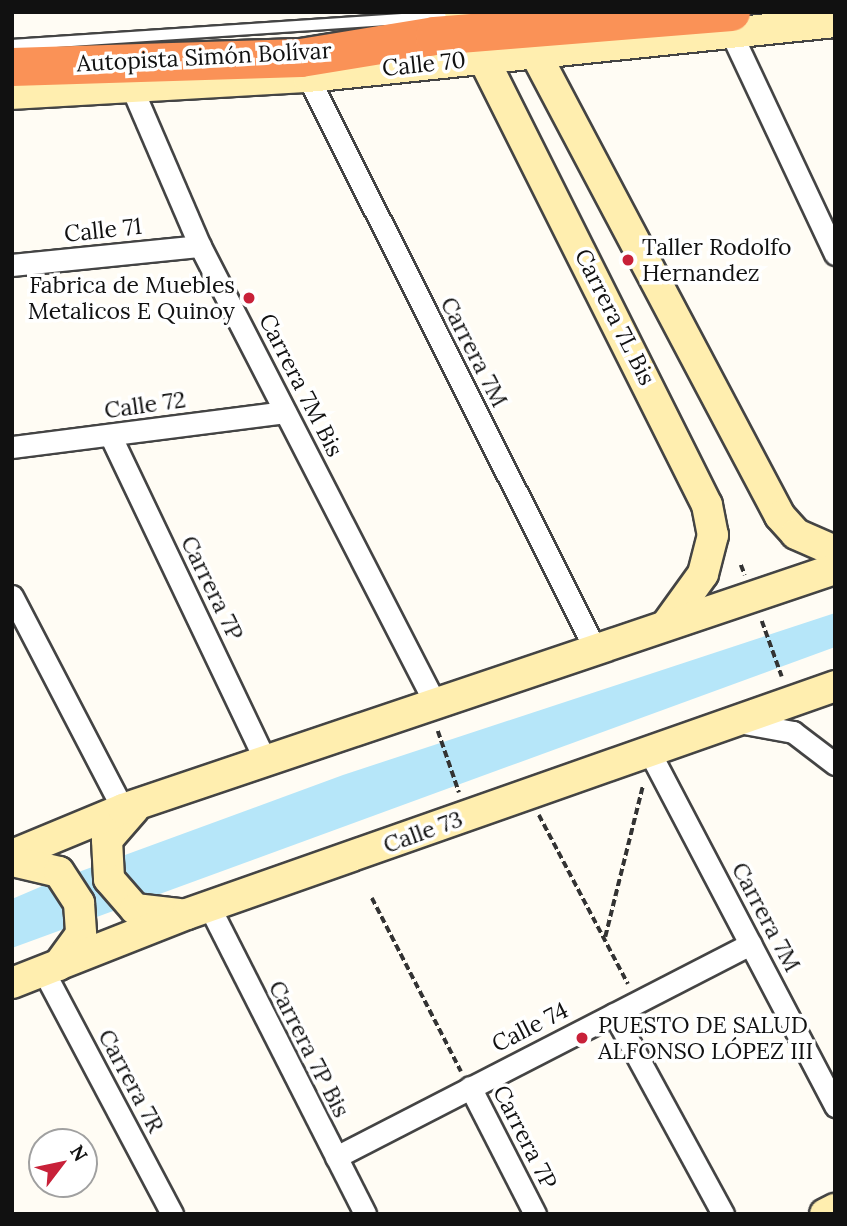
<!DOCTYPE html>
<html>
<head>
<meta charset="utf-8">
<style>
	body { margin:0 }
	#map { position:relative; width:847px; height:1226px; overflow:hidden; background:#fffcf4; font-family:Lora,serif }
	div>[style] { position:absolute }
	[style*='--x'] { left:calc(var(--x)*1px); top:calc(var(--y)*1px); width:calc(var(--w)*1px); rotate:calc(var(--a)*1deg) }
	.water>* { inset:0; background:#b6e6f9 }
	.path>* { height:3.5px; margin-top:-1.75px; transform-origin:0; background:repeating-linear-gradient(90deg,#333 0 7px,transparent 0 10.5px) }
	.roads { filter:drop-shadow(2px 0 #444) drop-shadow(-2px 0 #444) drop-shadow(0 2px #444) drop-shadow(0 -2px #444) }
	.lane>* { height:10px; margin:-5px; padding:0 5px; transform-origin:5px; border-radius:5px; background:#fff }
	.street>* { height:21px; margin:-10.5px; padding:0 10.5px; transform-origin:10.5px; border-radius:10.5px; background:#fff }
	.secondary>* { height:30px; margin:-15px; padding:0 15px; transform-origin:15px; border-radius:15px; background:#ffeeaf }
	.highway>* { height:38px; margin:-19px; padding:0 19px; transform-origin:19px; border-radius:19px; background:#fa9257 }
	.dots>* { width:19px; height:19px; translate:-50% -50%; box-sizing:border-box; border:4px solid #fff; border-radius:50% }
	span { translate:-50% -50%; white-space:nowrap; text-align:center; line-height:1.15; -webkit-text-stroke:7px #fff; paint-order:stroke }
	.street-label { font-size:23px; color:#111 }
	.poi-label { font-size:23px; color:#111 }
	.left { translate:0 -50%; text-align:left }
	.right { translate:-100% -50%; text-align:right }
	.frame { position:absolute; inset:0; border:14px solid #111; pointer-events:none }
	.north { position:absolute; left:28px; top:1128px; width:70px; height:70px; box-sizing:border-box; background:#fff; border:2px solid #a0a0a0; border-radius:50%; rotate:58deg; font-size:19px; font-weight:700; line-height:28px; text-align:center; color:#111 }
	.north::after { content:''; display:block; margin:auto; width:24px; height:32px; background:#c82139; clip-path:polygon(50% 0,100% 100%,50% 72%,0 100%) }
</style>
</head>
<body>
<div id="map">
	<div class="water">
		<i style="clip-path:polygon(835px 613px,835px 647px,12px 948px,12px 899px,54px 881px,343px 775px)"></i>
	</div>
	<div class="path">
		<i style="--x:741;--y:565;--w:11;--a:68"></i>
		<i style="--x:762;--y:621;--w:59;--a:70.3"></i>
		<i style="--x:438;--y:731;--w:65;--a:71"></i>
		<i style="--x:539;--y:815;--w:191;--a:62.2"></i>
		<i style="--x:372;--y:898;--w:195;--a:62.8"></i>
		<i style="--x:605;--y:937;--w:157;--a:-76"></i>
	</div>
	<div class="roads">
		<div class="lane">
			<i style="--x:12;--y:45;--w:435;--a:-3.8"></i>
		</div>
		<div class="street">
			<i style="--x:732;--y:35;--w:242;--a:64.8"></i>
			<i style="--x:308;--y:77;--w:640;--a:63.35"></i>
			<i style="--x:131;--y:86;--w:174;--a:66.7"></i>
			<i style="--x:200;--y:246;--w:514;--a:62.79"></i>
			<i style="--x:12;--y:265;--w:189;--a:-5.8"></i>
			<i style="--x:111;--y:437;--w:358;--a:64.5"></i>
			<i style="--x:12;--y:447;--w:275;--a:-7.3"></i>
			<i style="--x:12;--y:596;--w:240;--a:62.5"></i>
			<i style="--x:744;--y:723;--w:50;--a:10.4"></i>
			<i style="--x:793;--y:732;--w:53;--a:37.3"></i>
			<i style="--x:650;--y:753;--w:399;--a:62.3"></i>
			<i style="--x:210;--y:908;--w:343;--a:63.1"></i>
			<i style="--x:44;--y:972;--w:274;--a:62.1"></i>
			<i style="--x:614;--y:1014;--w:228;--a:61.4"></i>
			<i style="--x:470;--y:1087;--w:143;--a:62.9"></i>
			<i style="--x:336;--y:1157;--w:466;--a:-27.2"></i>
		</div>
		<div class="secondary">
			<i style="--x:460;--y:12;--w:551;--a:63.39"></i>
			<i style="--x:707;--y:505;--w:31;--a:79"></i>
			<i style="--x:713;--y:535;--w:40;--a:104.4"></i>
			<i style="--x:703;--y:574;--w:62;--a:125.8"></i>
			<i style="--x:525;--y:34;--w:545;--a:62.12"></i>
			<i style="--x:780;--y:516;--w:24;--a:48"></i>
			<i style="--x:796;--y:534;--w:43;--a:23.6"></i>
			<i style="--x:12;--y:94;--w:296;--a:-3.3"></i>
			<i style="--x:308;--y:77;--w:530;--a:-5.96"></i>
			<i style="--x:134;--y:809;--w:41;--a:131.1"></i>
			<i style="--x:107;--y:840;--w:39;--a:87"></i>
			<i style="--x:109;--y:879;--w:40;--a:49"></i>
			<i style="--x:135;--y:909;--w:44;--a:6.5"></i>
			<i style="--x:12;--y:855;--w:120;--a:-22.5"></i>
			<i style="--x:123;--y:809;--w:751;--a:-18.63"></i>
			<i style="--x:12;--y:861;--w:48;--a:13.2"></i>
			<i style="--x:59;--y:872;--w:37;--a:57"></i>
			<i style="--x:79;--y:903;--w:31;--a:86"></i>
			<i style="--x:81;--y:934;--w:39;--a:126"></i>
			<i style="--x:12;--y:983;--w:188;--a:-21.5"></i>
			<i style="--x:187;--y:914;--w:687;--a:-19.38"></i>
			<i style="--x:825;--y:1214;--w:11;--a:-27"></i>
		</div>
		<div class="highway">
			<i style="--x:12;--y:67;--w:289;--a:-1.8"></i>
			<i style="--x:301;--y:58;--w:136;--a:-9.3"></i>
			<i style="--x:435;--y:36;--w:297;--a:-4.6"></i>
		</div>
	</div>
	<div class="dots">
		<i style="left:628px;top:260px;background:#c82139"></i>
		<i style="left:249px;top:298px;background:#c82139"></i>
		<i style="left:582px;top:1038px;background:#c82139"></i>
	</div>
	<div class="street-label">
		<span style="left:204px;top:57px;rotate:-3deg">Autopista Simón Bolívar</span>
		<span style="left:424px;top:64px;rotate:-6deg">Calle 70</span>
		<span style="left:103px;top:230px;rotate:-6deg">Calle 71</span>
		<span style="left:615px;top:317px;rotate:63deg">Carrera 7L Bis</span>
		<span style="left:474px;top:352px;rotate:63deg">Carrera 7M</span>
		<span style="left:301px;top:385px;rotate:63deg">Carrera 7M Bis</span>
		<span style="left:145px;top:405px;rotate:-8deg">Calle 72</span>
		<span style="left:212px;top:588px;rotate:64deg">Carrera 7P</span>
		<span style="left:423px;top:832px;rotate:-20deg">Calle 73</span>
		<span style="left:766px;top:917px;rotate:62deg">Carrera 7M</span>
		<span style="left:530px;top:1027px;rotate:-27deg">Calle 74</span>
		<span style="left:309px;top:1049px;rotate:63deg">Carrera 7P Bis</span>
		<span style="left:131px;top:1081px;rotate:62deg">Carrera 7R</span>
		<span style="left:525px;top:1137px;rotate:63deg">Carrera 7P</span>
	</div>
	<div class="poi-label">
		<span class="left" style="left:642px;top:260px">Taller Rodolfo<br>Hernandez</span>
		<span class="right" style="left:235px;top:298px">Fabrica de Muebles<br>Metalicos E Quinoy</span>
		<span class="left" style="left:598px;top:1038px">PUESTO DE SALUD<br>ALFONSO LÓPEZ III</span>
	</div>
	<div class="frame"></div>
	<div class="north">N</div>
</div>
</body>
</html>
